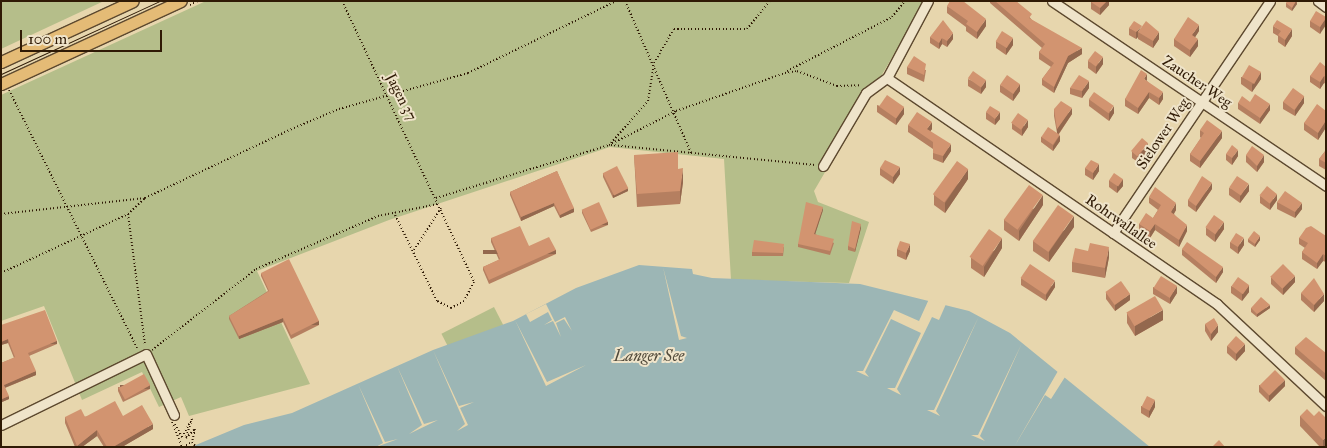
<!DOCTYPE html>
<html>
<head>
<meta charset="utf-8">
<style>
	body { margin:0 }
	#map { position:relative; width:1327px; height:448px; overflow:hidden; background:#e7d6ad; font-family:"IM FELL Great Primer",serif }
	div>[style] { position:absolute }
	[style*='--x'] { left:calc(var(--x)*1px); top:calc(var(--y)*1px); width:calc(var(--w)*1px); rotate:calc(var(--a)*1deg) }
	.green>* { inset:0; background:#b5be8a; transform-origin:0 0 }
	.water>* { inset:0; background:#9cb6b5 }
	.pier>* { inset:0; background:#e7d6ad }
	.path>* { height:2px; margin-top:-1px; transform-origin:0; background:repeating-linear-gradient(90deg,#2f1a05 0 1px,transparent 0 3.5px) }
	.roads { filter:drop-shadow(1px 0 #5d492f) drop-shadow(-1px 0 #5d492f) drop-shadow(0 1px #5d492f) drop-shadow(0 -1px #5d492f) }
	.minor>* { height:9px; margin:-4.5px; padding:0 4.5px; transform-origin:4.5px; border-radius:4.5px; background:#efe4ca }
	.major>* { height:11px; margin:-5.5px; padding:0 5.5px; transform-origin:5.5px; border-radius:5.5px; background:#e4bb76 }
	.tram>* { height:1px; margin:-0.5px; padding:0 0.5px; transform-origin:0.5px; border-radius:0.5px; background:#2f1a05 }
	.wall>* { inset:0; background:#b57f60 }
	.shaded-wall>* { inset:0; background:#93684e; transform-origin:0 0 }
	.building>* { inset:0; background:#d29470; transform-origin:0 0 }
	span { translate:-50% -50%; white-space:nowrap; text-align:center; line-height:1.15; -webkit-text-stroke:4px #efe4ca; paint-order:stroke }
	.street-label { font-size:15px; color:#2f1a05 }
	.water-label { font-size:16px; color:#50493a; font-style:italic }
	.frame { position:absolute; inset:0; border:2px solid #2f1a05; pointer-events:none }
	.scale { position:absolute; left:20px; top:30px; width:142px; height:22px; box-sizing:border-box; border:2px solid #2f1a05; border-top:0; padding-left:6px; font-size:15px; line-height:18px; white-space:nowrap; color:#2f1a05; -webkit-text-stroke:4px #efe4ca; paint-order:stroke }
</style>
</head>
<body>
<div id="map">
	<div class="green">
		<i style="clip-path:polygon(1px 1px,104px 1px,1px 49px)"></i>
		<i style="clip-path:polygon(206px 1px,925px 1px,814px 191px,818px 202px,869px 222px,849px 283px,731px 280px,724px 159px,610px 147px,389px 220px,257px 271px,310px 384px,189px 416px,181px 397px,159px 407px,142px 372px,82px 400px,44px 306px,1px 321px,1px 95px)"></i>
		<i style="left:494px;top:307px;width:20px;height:59px;rotate:63deg"></i>
	</div>
	<div class="water">
		<i style="clip-path:polygon(639px 265px,692px 269px,693px 274px,712px 278px,860px 284px,969px 311px,1010px 333px,1150px 447px,191px 447px,244px 425px,292px 413px,433px 350px,513px 321px,576px 288px)"></i>
	</div>
	<div class="pier">
		<i style="clip-path:polygon(663px 267px,681px 336px,687px 338px,679px 340px)"></i>
		<i style="clip-path:polygon(929px 299px,946px 304px,939px 320px,932px 317px,897px 389px,901px 395px,887px 388px,895px 388px,921px 333px,891px 319px,865px 372px,869px 377px,856px 371px,863px 371px,894px 310px,919px 321px)"></i>
		<i style="clip-path:polygon(546px 304px,555px 322px,565px 317px,572px 331px,564px 319px,556px 323px,561px 337px,553px 321px,544px 325px,552px 320px,548px 312px,530px 322px,526px 314px)"></i>
		<i style="clip-path:polygon(979px 316px,936px 411px,940px 416px,927px 410px,934px 410px)"></i>
		<i style="clip-path:polygon(515px 320px,547px 382px,586px 365px,546px 386px)"></i>
		<i style="clip-path:polygon(1022px 343px,980px 436px,985px 441px,971px 435px,978px 435px)"></i>
		<i style="clip-path:polygon(433px 350px,459px 406px,474px 402px,460px 408px,468px 425px,457px 431px,465px 424px)"></i>
		<i style="clip-path:polygon(397px 366px,424px 424px,438px 420px,409px 434px,422px 425px)"></i>
		<i style="clip-path:polygon(1058px 371px,1065px 377px,1051px 399px,1045px 395px,1014px 447px)"></i>
		<i style="clip-path:polygon(358px 384px,385px 442px,398px 439px,376px 447px,383px 443px)"></i>
	</div>
	<div class="path">
		<i style="--x:342;--y:1;--w:310;--a:64.8"></i>
		<i style="--x:474;--y:282;--w:21;--a:118"></i>
		<i style="--x:464;--y:301;--w:15;--a:152"></i>
		<i style="--x:451;--y:308;--w:16;--a:-153"></i>
		<i style="--x:437;--y:301;--w:98;--a:-116"></i>
		<i style="--x:625;--y:1;--w:166;--a:66.5"></i>
		<i style="--x:190;--y:5;--w:9;--a:-27"></i>
		<i style="--x:787;--y:71;--w:118;--a:-27.2"></i>
		<i style="--x:892;--y:17;--w:21;--a:-51"></i>
		<i style="--x:9;--y:90;--w:288;--a:63.6"></i>
		<i style="--x:611;--y:143;--w:56;--a:-48.6"></i>
		<i style="--x:648;--y:101;--w:38;--a:-81"></i>
		<i style="--x:654;--y:63;--w:39;--a:-60"></i>
		<i style="--x:674;--y:29;--w:73;--a:0"></i>
		<i style="--x:747;--y:29;--w:36;--a:-51"></i>
		<i style="--x:611;--y:145;--w:205;--a:5.6"></i>
		<i style="--x:436;--y:198;--w:181;--a:-17"></i>
		<i style="--x:609;--y:145;--w:75;--a:-26.9"></i>
		<i style="--x:676;--y:111;--w:115;--a:-19.2"></i>
		<i style="--x:785;--y:73;--w:12;--a:-9"></i>
		<i style="--x:797;--y:71;--w:43;--a:20.6"></i>
		<i style="--x:837;--y:86;--w:23;--a:-2"></i>
		<i style="--x:1;--y:214;--w:145;--a:-6.3"></i>
		<i style="--x:128;--y:214;--w:132;--a:82.6"></i>
		<i style="--x:414;--y:250;--w:50;--a:-57.3"></i>
		<i style="--x:1;--y:273;--w:140;--a:-24.9"></i>
		<i style="--x:128;--y:214;--w:23;--a:-43"></i>
		<i style="--x:145;--y:198;--w:165;--a:-25.2"></i>
		<i style="--x:294;--y:128;--w:49;--a:-22.9"></i>
		<i style="--x:339;--y:109;--w:134;--a:-15.6"></i>
		<i style="--x:468;--y:73;--w:165;--a:-25.9"></i>
		<i style="--x:152;--y:350;--w:132;--a:-37.9"></i>
		<i style="--x:256;--y:269;--w:133;--a:-23.5"></i>
		<i style="--x:378;--y:216;--w:61;--a:-11.3"></i>
		<i style="--x:172;--y:422;--w:27;--a:68"></i>
		<i style="--x:175;--y:424;--w:15;--a:62"></i>
		<i style="--x:182;--y:437;--w:21;--a:-61"></i>
		<i style="--x:192;--y:419;--w:20;--a:108"></i>
		<i style="--x:186;--y:438;--w:13;--a:-45"></i>
		<i style="--x:195;--y:429;--w:13;--a:103"></i>
		<i style="--x:192;--y:442;--w:6;--a:51"></i>
		<i style="--x:183;--y:447;--w:10;--a:-29"></i>
	</div>
	<div class="roads">
		<div class="minor">
			<i style="--x:1052;--y:1;--w:331;--a:34"></i>
			<i style="--x:1318;--y:1;--w:10;--a:37"></i>
			<i style="--x:887;--y:78;--w:400;--a:34.4"></i>
			<i style="--x:1217;--y:304;--w:149;--a:43.1"></i>
			<i style="--x:823;--y:166;--w:85;--a:-59.5"></i>
			<i style="--x:866;--y:93;--w:26;--a:-36"></i>
			<i style="--x:887;--y:78;--w:87;--a:-62"></i>
			<i style="--x:1113;--y:233;--w:280;--a:-55.9"></i>
			<i style="--x:1;--y:425;--w:161;--a:-26.1"></i>
			<i style="--x:146;--y:354;--w:67;--a:65.3"></i>
		</div>
		<div class="major">
			<i style="--x:1;--y:62;--w:145;--a:-24.8"></i>
			<i style="--x:1;--y:84;--w:198;--a:-24.8"></i>
		</div>
	</div>
	<div class="tram">
		<i style="--x:1;--y:74;--w:175;--a:-24.7"></i>
	</div>
	<div class="wall">
		<i style="clip-path:polygon(990px 1px,1016px 1px,1032px 20px,1082px 54px,1068px 63px,1054px 93px,1042px 85px,1042px 79px,1051px 67px,1039px 59px,1039px 52px,1042px 48px,990px 3px)"></i>
		<i style="clip-path:polygon(1109px 1px,1109px 5px,1100px 15px,1091px 9px,1091px 2px)"></i>
		<i style="clip-path:polygon(1297px 1px,1297px 4px,1292px 11px,1286px 7px,1286px 3px)"></i>
		<i style="clip-path:polygon(947px 6px,986px 26px,977px 39px,966px 31px,966px 27px,947px 13px)"></i>
		<i style="clip-path:polygon(1326px 17px,1320px 34px,1310px 27px,1310px 21px)"></i>
		<i style="clip-path:polygon(1273px 26px,1292px 36px,1285px 47px,1278px 42px,1278px 36px,1273px 33px)"></i>
		<i style="clip-path:polygon(1129px 28px,1159px 39px,1153px 48px,1138px 39px,1138px 37px,1136px 39px,1129px 35px)"></i>
		<i style="clip-path:polygon(1199px 31px,1195px 37px,1198px 46px,1190px 57px,1174px 46px,1174px 39px)"></i>
		<i style="clip-path:polygon(930px 37px,953px 39px,947px 47px,942px 44px,939px 49px,930px 43px)"></i>
		<i style="clip-path:polygon(996px 41px,1013px 45px,1006px 55px,996px 48px)"></i>
		<i style="clip-path:polygon(1088px 61px,1103px 64px,1096px 74px,1088px 68px)"></i>
		<i style="clip-path:polygon(907px 67px,926px 70px,924px 82px,907px 74px)"></i>
		<i style="clip-path:polygon(1326px 67px,1326px 84px,1324px 83px,1320px 89px,1310px 82px,1310px 76px)"></i>
		<i style="clip-path:polygon(1241px 77px,1261px 79px,1252px 92px,1241px 84px)"></i>
		<i style="clip-path:polygon(968px 79px,986px 87px,981px 94px,968px 86px)"></i>
		<i style="clip-path:polygon(1147px 81px,1163px 99px,1159px 105px,1149px 98px,1138px 114px,1125px 106px,1125px 99px)"></i>
		<i style="clip-path:polygon(1000px 85px,1020px 91px,1013px 101px,1000px 92px)"></i>
		<i style="clip-path:polygon(1070px 88px,1089px 88px,1082px 98px,1070px 94px)"></i>
		<i style="clip-path:polygon(1089px 99px,1114px 113px,1109px 121px,1089px 106px)"></i>
		<i style="clip-path:polygon(1250px 102px,1270px 110px,1260px 124px,1238px 109px,1238px 103px)"></i>
		<i style="clip-path:polygon(1283px 102px,1304px 103px,1295px 116px,1283px 109px)"></i>
		<i style="clip-path:polygon(877px 105px,904px 114px,896px 125px,877px 112px)"></i>
		<i style="clip-path:polygon(1054px 109px,1072px 114px,1059px 134px,1060px 141px,1053px 151px,1041px 142px,1041px 137px,1057px 133px,1054px 116px)"></i>
		<i style="clip-path:polygon(1326px 111px,1326px 129px,1325px 129px,1318px 140px,1304px 130px,1304px 123px)"></i>
		<i style="clip-path:polygon(986px 112px,1000px 119px,995px 125px,986px 119px)"></i>
		<i style="clip-path:polygon(1012px 123px,1028px 127px,1022px 136px,1012px 129px)"></i>
		<i style="clip-path:polygon(908px 125px,932px 129px,930px 131px,951px 151px,943px 163px,933px 159px,933px 149px,908px 132px)"></i>
		<i style="clip-path:polygon(1200px 130px,1222px 138px,1200px 168px,1190px 161px,1190px 154px,1201px 138px,1200px 137px)"></i>
		<i style="clip-path:polygon(1148px 149px,1139px 163px,1132px 158px,1132px 152px)"></i>
		<i style="clip-path:polygon(1326px 150px,1326px 170px,1319px 166px,1319px 159px)"></i>
		<i style="clip-path:polygon(1226px 154px,1238px 156px,1232px 165px,1226px 160px)"></i>
		<i style="clip-path:polygon(634px 155px,678px 169px,683px 182px,680px 204px,637px 207px)"></i>
		<i style="clip-path:polygon(1246px 155px,1264px 162px,1257px 172px,1246px 162px)"></i>
		<i style="clip-path:polygon(880px 168px,900px 174px,893px 184px,880px 175px)"></i>
		<i style="clip-path:polygon(1085px 168px,1099px 171px,1093px 180px,1085px 175px)"></i>
		<i style="clip-path:polygon(557px 171px,574px 212px,560px 218px,554px 206px,521px 221px,510px 195px,510px 192px)"></i>
		<i style="clip-path:polygon(603px 173px,628px 191px,613px 198px,603px 177px)"></i>
		<i style="clip-path:polygon(968px 179px,945px 213px,934px 205px,934px 195px)"></i>
		<i style="clip-path:polygon(1109px 180px,1123px 186px,1117px 193px,1109px 187px)"></i>
		<i style="clip-path:polygon(1229px 188px,1249px 191px,1240px 203px,1229px 195px)"></i>
		<i style="clip-path:polygon(1212px 189px,1196px 212px,1188px 206px,1188px 200px)"></i>
		<i style="clip-path:polygon(1260px 196px,1277px 200px,1270px 210px,1260px 203px)"></i>
		<i style="clip-path:polygon(1149px 197px,1176px 210px,1174px 214px,1187px 231px,1179px 247px,1155px 230px,1150px 238px,1139px 230px,1139px 224px,1153px 218px,1158px 210px,1149px 203px)"></i>
		<i style="clip-path:polygon(1277px 202px,1302px 209px,1295px 218px,1277px 209px)"></i>
		<i style="clip-path:polygon(1043px 205px,1019px 241px,1004px 230px,1004px 220px)"></i>
		<i style="clip-path:polygon(582px 210px,608px 225px,591px 232px,582px 213px)"></i>
		<i style="clip-path:polygon(823px 210px,815px 234px,834px 243px,830px 255px,798px 247px,798px 244px)"></i>
		<i style="clip-path:polygon(1074px 227px,1049px 262px,1033px 251px,1033px 241px)"></i>
		<i style="clip-path:polygon(861px 228px,855px 252px,848px 250px,848px 246px)"></i>
		<i style="clip-path:polygon(1206px 228px,1224px 229px,1215px 242px,1206px 235px)"></i>
		<i style="clip-path:polygon(1326px 236px,1326px 262px,1323px 261px,1317px 269px,1302px 259px,1302px 252px,1305px 248px,1299px 244px,1299px 238px)"></i>
		<i style="clip-path:polygon(491px 238px,529px 246px,556px 254px,489px 284px,483px 270px,483px 267px,499px 260px,491px 242px)"></i>
		<i style="clip-path:polygon(1248px 239px,1260px 240px,1255px 247px,1248px 242px)"></i>
		<i style="clip-path:polygon(1230px 242px,1244px 245px,1238px 254px,1230px 248px)"></i>
		<i style="clip-path:polygon(784px 247px,783px 256px,752px 256px,752px 252px)"></i>
		<i style="clip-path:polygon(1002px 248px,984px 277px,971px 268px,971px 258px)"></i>
		<i style="clip-path:polygon(897px 249px,910px 251px,906px 260px,897px 256px)"></i>
		<i style="clip-path:polygon(1182px 249px,1223px 272px,1216px 283px,1182px 255px)"></i>
		<i style="clip-path:polygon(1109px 257px,1105px 278px,1072px 272px,1072px 262px)"></i>
		<i style="clip-path:polygon(261px 273px,319px 325px,291px 339px,283px 322px,239px 339px,229px 319px,229px 316px,268px 291px,261px 276px)"></i>
		<i style="clip-path:polygon(1271px 277px,1295px 282px,1283px 295px,1271px 284px)"></i>
		<i style="clip-path:polygon(1021px 278px,1055px 287px,1046px 301px,1021px 285px)"></i>
		<i style="clip-path:polygon(1231px 286px,1249px 292px,1242px 301px,1231px 293px)"></i>
		<i style="clip-path:polygon(1153px 287px,1177px 293px,1170px 304px,1153px 294px)"></i>
		<i style="clip-path:polygon(1106px 292px,1130px 300px,1115px 311px,1106px 299px)"></i>
		<i style="clip-path:polygon(1301px 293px,1324px 301px,1314px 312px,1301px 300px)"></i>
		<i style="clip-path:polygon(1251px 308px,1270px 308px,1257px 317px,1251px 312px)"></i>
		<i style="clip-path:polygon(1127px 313px,1163px 320px,1135px 336px,1127px 323px)"></i>
		<i style="clip-path:polygon(1205px 324px,1218px 332px,1211px 341px,1205px 331px)"></i>
		<i style="clip-path:polygon(1px 325px,57px 344px,29px 356px,36px 375px,5px 388px,9px 399px,2px 402px,1px 401px,1px 363px,14px 358px,8px 343px,1px 345px)"></i>
		<i style="clip-path:polygon(1227px 346px,1245px 351px,1236px 361px,1227px 353px)"></i>
		<i style="clip-path:polygon(1295px 347px,1326px 353px,1326px 381px,1295px 354px)"></i>
		<i style="clip-path:polygon(1259px 385px,1285px 386px,1269px 402px,1259px 392px)"></i>
		<i style="clip-path:polygon(118px 387px,150px 389px,123px 402px,118px 391px)"></i>
		<i style="clip-path:polygon(1141px 406px,1155px 407px,1149px 418px,1141px 413px)"></i>
		<i style="clip-path:polygon(123px 416px,153px 429px,122px 447px,104px 447px,97px 436px,82px 447px,75px 447px,65px 423px,65px 417px)"></i>
		<i style="clip-path:polygon(1300px 416px,1314px 416px,1326px 447px,1320px 447px,1300px 426px)"></i>
	</div>
	<div class="shaded-wall">
		<i style="clip-path:polygon(1107px 1px,1109px 1px,1109px 5px,1100px 15px,1100px 8px)"></i>
		<i style="clip-path:polygon(1296px 1px,1297px 4px,1292px 11px,1292px 8px)"></i>
		<i style="clip-path:polygon(1326px 18px,1326px 25px,1320px 34px,1320px 27px)"></i>
		<i style="clip-path:polygon(986px 19px,986px 26px,977px 39px,977px 32px)"></i>
		<i style="clip-path:polygon(1199px 25px,1199px 31px,1192px 42px,1192px 35px)"></i>
		<i style="clip-path:polygon(1142px 26px,1138px 32px,1138px 37px,1136px 39px,1136px 32px)"></i>
		<i style="clip-path:polygon(1292px 29px,1292px 36px,1285px 47px,1285px 40px)"></i>
		<i style="clip-path:polygon(1159px 32px,1159px 39px,1153px 48px,1153px 41px)"></i>
		<i style="clip-path:polygon(953px 33px,953px 39px,947px 47px,947px 41px)"></i>
		<i style="clip-path:polygon(942px 38px,942px 44px,939px 49px,939px 43px)"></i>
		<i style="clip-path:polygon(1013px 38px,1013px 45px,1006px 55px,1006px 48px)"></i>
		<i style="clip-path:polygon(1198px 39px,1198px 46px,1190px 57px,1190px 50px)"></i>
		<i style="clip-path:polygon(1082px 48px,1082px 54px,1068px 63px,1054px 93px,1054px 87px,1068px 56px)"></i>
		<i style="clip-path:polygon(1103px 57px,1103px 64px,1096px 74px,1096px 67px)"></i>
		<i style="clip-path:polygon(1261px 72px,1261px 79px,1252px 92px,1252px 85px)"></i>
		<i style="clip-path:polygon(1147px 74px,1147px 81px,1144px 79px)"></i>
		<i style="clip-path:polygon(1324px 76px,1324px 83px,1320px 89px,1320px 82px)"></i>
		<i style="clip-path:polygon(986px 80px,986px 87px,981px 94px,981px 88px)"></i>
		<i style="clip-path:polygon(1089px 81px,1089px 88px,1082px 98px,1082px 91px)"></i>
		<i style="clip-path:polygon(1020px 84px,1020px 91px,1013px 101px,1013px 94px)"></i>
		<i style="clip-path:polygon(1149px 92px,1149px 98px,1138px 114px,1138px 108px)"></i>
		<i style="clip-path:polygon(1163px 92px,1163px 99px,1159px 105px,1159px 98px)"></i>
		<i style="clip-path:polygon(1304px 96px,1304px 103px,1295px 116px,1295px 110px)"></i>
		<i style="clip-path:polygon(1270px 104px,1270px 110px,1260px 124px,1260px 118px)"></i>
		<i style="clip-path:polygon(1114px 106px,1114px 113px,1109px 121px,1109px 114px)"></i>
		<i style="clip-path:polygon(904px 107px,904px 114px,896px 125px,896px 118px)"></i>
		<i style="clip-path:polygon(1072px 108px,1072px 114px,1057px 136px,1057px 129px)"></i>
		<i style="clip-path:polygon(1000px 112px,1000px 119px,995px 125px,995px 119px)"></i>
		<i style="clip-path:polygon(1028px 120px,1028px 127px,1022px 136px,1022px 129px)"></i>
		<i style="clip-path:polygon(932px 122px,932px 129px,927px 136px,927px 129px)"></i>
		<i style="clip-path:polygon(1325px 122px,1325px 129px,1318px 140px,1318px 133px)"></i>
		<i style="clip-path:polygon(1222px 131px,1222px 138px,1200px 168px,1200px 161px)"></i>
		<i style="clip-path:polygon(1060px 135px,1060px 141px,1053px 151px,1053px 146px)"></i>
		<i style="clip-path:polygon(1148px 143px,1148px 149px,1139px 163px,1139px 156px)"></i>
		<i style="clip-path:polygon(951px 144px,951px 151px,943px 163px,943px 156px)"></i>
		<i style="clip-path:polygon(1238px 150px,1238px 156px,1232px 165px,1232px 158px)"></i>
		<i style="clip-path:polygon(1264px 155px,1264px 162px,1257px 172px,1257px 166px)"></i>
		<i style="clip-path:polygon(1099px 164px,1099px 171px,1093px 180px,1093px 173px)"></i>
		<i style="clip-path:polygon(900px 167px,900px 174px,893px 184px,893px 177px)"></i>
		<i style="clip-path:polygon(683px 168px,683px 182px,680px 204px,680px 191px)"></i>
		<i style="clip-path:polygon(968px 169px,968px 179px,945px 213px,945px 203px)"></i>
		<i style="clip-path:polygon(1123px 179px,1123px 186px,1117px 193px,1117px 186px)"></i>
		<i style="clip-path:polygon(1212px 183px,1212px 189px,1196px 212px,1196px 206px)"></i>
		<i style="clip-path:polygon(1249px 184px,1249px 191px,1240px 203px,1240px 196px)"></i>
		<i style="clip-path:polygon(628px 188px,628px 191px,613px 198px,613px 195px)"></i>
		<i style="clip-path:polygon(1277px 194px,1277px 200px,1270px 210px,1270px 204px)"></i>
		<i style="clip-path:polygon(1043px 195px,1043px 205px,1019px 241px,1019px 231px)"></i>
		<i style="clip-path:polygon(554px 203px,554px 206px,521px 221px,521px 217px)"></i>
		<i style="clip-path:polygon(1176px 203px,1176px 210px,1171px 218px,1171px 212px)"></i>
		<i style="clip-path:polygon(1302px 203px,1302px 209px,1295px 218px,1295px 212px)"></i>
		<i style="clip-path:polygon(823px 207px,823px 210px,814px 238px,814px 234px)"></i>
		<i style="clip-path:polygon(574px 208px,574px 212px,560px 218px,560px 215px)"></i>
		<i style="clip-path:polygon(1074px 216px,1074px 227px,1049px 262px,1049px 252px)"></i>
		<i style="left:608px;top:222px;width:3px;height:18px;rotate:90deg"></i>
		<i style="clip-path:polygon(1224px 222px,1224px 229px,1215px 242px,1215px 235px)"></i>
		<i style="clip-path:polygon(861px 224px,861px 228px,855px 252px,855px 249px)"></i>
		<i style="clip-path:polygon(1155px 224px,1155px 230px,1150px 238px,1150px 231px)"></i>
		<i style="clip-path:polygon(1187px 225px,1187px 231px,1179px 247px,1179px 240px)"></i>
		<i style="clip-path:polygon(1260px 236px,1260px 240px,1255px 247px,1255px 244px)"></i>
		<i style="clip-path:polygon(1002px 238px,1002px 248px,984px 277px,984px 267px)"></i>
		<i style="clip-path:polygon(1244px 238px,1244px 245px,1238px 254px,1238px 247px)"></i>
		<i style="clip-path:polygon(910px 244px,910px 251px,906px 260px,906px 253px)"></i>
		<i style="clip-path:polygon(1109px 247px,1109px 257px,1105px 278px,1105px 268px)"></i>
		<i style="left:556px;top:250px;width:4px;height:73px;rotate:90deg"></i>
		<i style="clip-path:polygon(1323px 254px,1323px 261px,1317px 269px,1317px 263px)"></i>
		<i style="clip-path:polygon(1223px 267px,1223px 272px,1216px 283px,1216px 277px)"></i>
		<i style="clip-path:polygon(1295px 276px,1295px 282px,1283px 295px,1283px 288px)"></i>
		<i style="clip-path:polygon(1055px 281px,1055px 287px,1046px 301px,1046px 295px)"></i>
		<i style="clip-path:polygon(1249px 285px,1249px 292px,1242px 301px,1242px 294px)"></i>
		<i style="clip-path:polygon(1177px 286px,1177px 293px,1170px 304px,1170px 297px)"></i>
		<i style="clip-path:polygon(1130px 294px,1130px 300px,1115px 311px,1115px 305px)"></i>
		<i style="clip-path:polygon(1324px 294px,1324px 301px,1314px 312px,1314px 305px)"></i>
		<i style="clip-path:polygon(1270px 305px,1270px 308px,1257px 317px,1257px 314px)"></i>
		<i style="clip-path:polygon(1163px 310px,1163px 320px,1135px 336px,1135px 326px)"></i>
		<i style="clip-path:polygon(283px 318px,283px 322px,239px 339px,239px 336px)"></i>
		<i style="left:319px;top:321px;width:4px;height:31px;rotate:90deg"></i>
		<i style="clip-path:polygon(1218px 325px,1218px 332px,1211px 341px,1211px 334px)"></i>
		<i style="clip-path:polygon(8px 339px,8px 343px,1px 345px,1px 342px)"></i>
		<i style="left:57px;top:341px;width:3px;height:31px;rotate:90deg"></i>
		<i style="clip-path:polygon(1245px 344px,1245px 351px,1236px 361px,1236px 354px)"></i>
		<i style="clip-path:polygon(36px 371px,36px 375px,4px 388px,4px 385px)"></i>
		<i style="clip-path:polygon(1285px 380px,1285px 386px,1269px 402px,1269px 395px)"></i>
		<i style="left:150px;top:385px;width:4px;height:30px;rotate:90deg"></i>
		<i style="clip-path:polygon(9px 396px,9px 399px,2px 402px,2px 399px)"></i>
		<i style="clip-path:polygon(1155px 400px,1155px 407px,1149px 418px,1149px 411px)"></i>
		<i style="clip-path:polygon(153px 424px,153px 429px,122px 447px,113px 447px)"></i>
		<i style="clip-path:polygon(97px 430px,97px 436px,82px 447px,77px 447px,77px 446px)"></i>
		<i style="clip-path:polygon(1326px 437px,1326px 447px,1323px 447px,1323px 440px)"></i>
	</div>
	<div class="building">
		<i style="clip-path:polygon(950px 1px,963px 1px,986px 19px,977px 32px,966px 24px,968px 21px,947px 6px)"></i>
		<i style="clip-path:polygon(995px 1px,1016px 1px,1032px 14px,1029px 18px,1082px 48px,1068px 56px,1054px 87px,1042px 79px,1054px 63px,1039px 52px,1045px 44px)"></i>
		<i style="clip-path:polygon(1092px 1px,1107px 1px,1100px 8px,1091px 2px)"></i>
		<i style="clip-path:polygon(1287px 1px,1296px 1px,1292px 8px,1286px 3px)"></i>
		<i style="clip-path:polygon(1316px 11px,1326px 17px,1326px 18px,1320px 27px,1310px 21px)"></i>
		<i style="clip-path:polygon(1188px 17px,1199px 25px,1192px 35px,1198px 39px,1190px 50px,1174px 39px)"></i>
		<i style="clip-path:polygon(943px 20px,953px 33px,947px 41px,942px 38px,939px 43px,930px 37px)"></i>
		<i style="clip-path:polygon(1277px 20px,1292px 29px,1285px 40px,1278px 35px,1281px 31px,1273px 26px)"></i>
		<i style="clip-path:polygon(1134px 21px,1142px 26px,1136px 32px,1129px 28px)"></i>
		<i style="clip-path:polygon(1146px 21px,1159px 32px,1153px 41px,1138px 32px)"></i>
		<i style="left:1002px;top:31px;width:13px;height:12px;rotate:32deg"></i>
		<i style="left:1095px;top:51px;width:10px;height:12px;rotate:37deg"></i>
		<i style="clip-path:polygon(914px 56px,926px 64px,924px 75px,907px 67px)"></i>
		<i style="clip-path:polygon(1320px 62px,1326px 67px,1326px 77px,1324px 76px,1320px 82px,1310px 76px)"></i>
		<i style="left:1249px;top:65px;width:14px;height:14px;rotate:30deg"></i>
		<i style="clip-path:polygon(1141px 70px,1147px 74px,1144px 79px,1163px 92px,1159px 98px,1149px 92px,1138px 108px,1125px 99px)"></i>
		<i style="left:973px;top:71px;width:16px;height:9px;rotate:35deg"></i>
		<i style="left:1007px;top:75px;width:16px;height:12px;rotate:35deg"></i>
		<i style="clip-path:polygon(1079px 75px,1089px 81px,1082px 91px,1070px 88px)"></i>
		<i style="left:1293px;top:88px;width:14px;height:17px;rotate:36deg"></i>
		<i style="left:1094px;top:92px;width:24px;height:9px;rotate:35deg"></i>
		<i style="clip-path:polygon(1255px 94px,1270px 104px,1260px 118px,1238px 103px,1242px 96px,1250px 102px)"></i>
		<i style="left:887px;top:95px;width:21px;height:14px;rotate:35deg"></i>
		<i style="clip-path:polygon(1061px 101px,1072px 108px,1057px 129px,1054px 109px)"></i>
		<i style="clip-path:polygon(1317px 104px,1326px 111px,1326px 122px,1325px 122px,1318px 133px,1304px 123px)"></i>
		<i style="clip-path:polygon(990px 106px,1000px 112px,995px 119px,986px 112px)"></i>
		<i style="clip-path:polygon(917px 112px,932px 122px,927px 129px,951px 144px,943px 156px,933px 153px,933px 142px,908px 125px)"></i>
		<i style="left:1018px;top:113px;width:12px;height:12px;rotate:35deg"></i>
		<i style="clip-path:polygon(1207px 120px,1222px 131px,1200px 161px,1190px 154px,1204px 133px,1200px 130px)"></i>
		<i style="left:1048px;top:127px;width:14px;height:12px;rotate:34deg"></i>
		<i style="left:1142px;top:138px;width:8px;height:17px;rotate:40deg"></i>
		<i style="clip-path:polygon(1232px 145px,1238px 150px,1232px 158px,1226px 154px)"></i>
		<i style="clip-path:polygon(1252px 146px,1264px 155px,1257px 166px,1246px 155px)"></i>
		<i style="clip-path:polygon(1326px 150px,1326px 163px,1319px 159px)"></i>
		<i style="clip-path:polygon(678px 152px,678px 169px,683px 168px,680px 191px,637px 194px,634px 155px)"></i>
		<i style="clip-path:polygon(885px 160px,900px 167px,893px 177px,880px 168px)"></i>
		<i style="clip-path:polygon(1091px 160px,1099px 164px,1093px 173px,1085px 168px)"></i>
		<i style="left:957px;top:161px;width:14px;height:41px;rotate:36deg"></i>
		<i style="left:617px;top:166px;width:25px;height:16px;rotate:63deg"></i>
		<i style="clip-path:polygon(557px 171px,574px 208px,560px 215px,554px 203px,521px 217px,510px 192px)"></i>
		<i style="left:1114px;top:173px;width:11px;height:9px;rotate:34deg"></i>
		<i style="clip-path:polygon(1202px 176px,1212px 183px,1196px 206px,1188px 200px)"></i>
		<i style="left:1237px;top:176px;width:14px;height:14px;rotate:34deg"></i>
		<i style="left:1029px;top:185px;width:17px;height:43px;rotate:36deg"></i>
		<i style="left:1267px;top:186px;width:13px;height:12px;rotate:39deg"></i>
		<i style="clip-path:polygon(1155px 187px,1176px 203px,1171px 212px,1187px 225px,1179px 240px,1155px 224px,1150px 231px,1139px 224px,1146px 213px,1153px 218px,1161px 205px,1149px 197px)"></i>
		<i style="clip-path:polygon(1285px 191px,1302px 203px,1295px 212px,1277px 202px)"></i>
		<i style="left:599px;top:202px;width:22px;height:19px;rotate:66deg"></i>
		<i style="clip-path:polygon(806px 202px,823px 207px,814px 234px,834px 239px,830px 251px,798px 244px)"></i>
		<i style="left:1058px;top:205px;width:19px;height:44px;rotate:35deg"></i>
		<i style="left:1214px;top:215px;width:12px;height:15px;rotate:35deg"></i>
		<i style="clip-path:polygon(852px 221px,861px 224px,855px 249px,848px 246px)"></i>
		<i style="clip-path:polygon(520px 226px,529px 246px,549px 237px,556px 250px,489px 280px,483px 267px,500px 259px,491px 238px)"></i>
		<i style="clip-path:polygon(1311px 226px,1326px 236px,1326px 256px,1323px 254px,1317px 263px,1302px 252px,1308px 243px,1299px 238px,1306px 228px)"></i>
		<i style="left:989px;top:229px;width:16px;height:34px;rotate:35deg"></i>
		<i style="clip-path:polygon(1254px 231px,1260px 236px,1255px 244px,1248px 239px)"></i>
		<i style="left:1236px;top:233px;width:9px;height:11px;rotate:32deg"></i>
		<i style="clip-path:polygon(754px 240px,784px 244px,783px 253px,752px 252px)"></i>
		<i style="clip-path:polygon(900px 241px,910px 244px,906px 253px,897px 249px)"></i>
		<i style="clip-path:polygon(1187px 242px,1223px 267px,1216px 277px,1182px 249px)"></i>
		<i style="clip-path:polygon(1090px 243px,1109px 247px,1105px 268px,1072px 262px,1075px 248px,1088px 251px)"></i>
		<i style="clip-path:polygon(289px 259px,319px 321px,291px 335px,283px 318px,239px 336px,229px 316px,269px 291px,261px 273px)"></i>
		<i style="left:1030px;top:264px;width:30px;height:17px;rotate:34deg"></i>
		<i style="left:1283px;top:264px;width:17px;height:18px;rotate:45deg"></i>
		<i style="left:1161px;top:276px;width:19px;height:14px;rotate:32deg"></i>
		<i style="left:1238px;top:277px;width:14px;height:11px;rotate:36deg"></i>
		<i style="clip-path:polygon(1314px 278px,1324px 294px,1314px 305px,1301px 293px)"></i>
		<i style="left:1121px;top:281px;width:16px;height:19px;rotate:55deg"></i>
		<i style="left:1155px;top:296px;width:16px;height:33px;rotate:60deg"></i>
		<i style="clip-path:polygon(1261px 297px,1270px 305px,1257px 314px,1251px 308px)"></i>
		<i style="clip-path:polygon(45px 310px,57px 341px,28px 353px,36px 371px,4px 385px,9px 396px,2px 399px,1px 397px,1px 363px,15px 357px,8px 339px,1px 342px,1px 325px)"></i>
		<i style="clip-path:polygon(1214px 318px,1218px 325px,1211px 334px,1205px 324px)"></i>
		<i style="left:1236px;top:336px;width:12px;height:13px;rotate:42deg"></i>
		<i style="clip-path:polygon(1306px 337px,1326px 353px,1326px 374px,1295px 347px)"></i>
		<i style="left:1275px;top:370px;width:14px;height:22px;rotate:45deg"></i>
		<i style="left:144px;top:374px;width:13px;height:29px;rotate:61deg"></i>
		<i style="left:1147px;top:396px;width:9px;height:12px;rotate:27deg"></i>
		<i style="clip-path:polygon(115px 401px,123px 416px,142px 405px,153px 424px,113px 447px,107px 447px,97px 430px,77px 446px,65px 417px,81px 409px,85px 417px)"></i>
		<i style="clip-path:polygon(1307px 409px,1314px 416px,1319px 411px,1326px 418px,1326px 437px,1323px 440px,1300px 416px)"></i>
		<i style="clip-path:polygon(1219px 440px,1225px 447px,1212px 447px)"></i>
	</div>
	<div class="street-label">
		<span style="left:1197px;top:82px;rotate:34deg">Zaucher Weg</span>
		<span style="left:401px;top:97px;rotate:63deg">Jagen 37</span>
		<span style="left:1163px;top:134px;rotate:-56deg">Sielower Weg</span>
		<span style="left:1121px;top:222px;rotate:35deg">Rohrwallallee</span>
	</div>
	<div class="water-label">
		<span style="left:649px;top:356px">Langer See</span>
	</div>
	<div class="frame"></div>
	<div class="scale">100 m</div>
</div>
</body>
</html>
